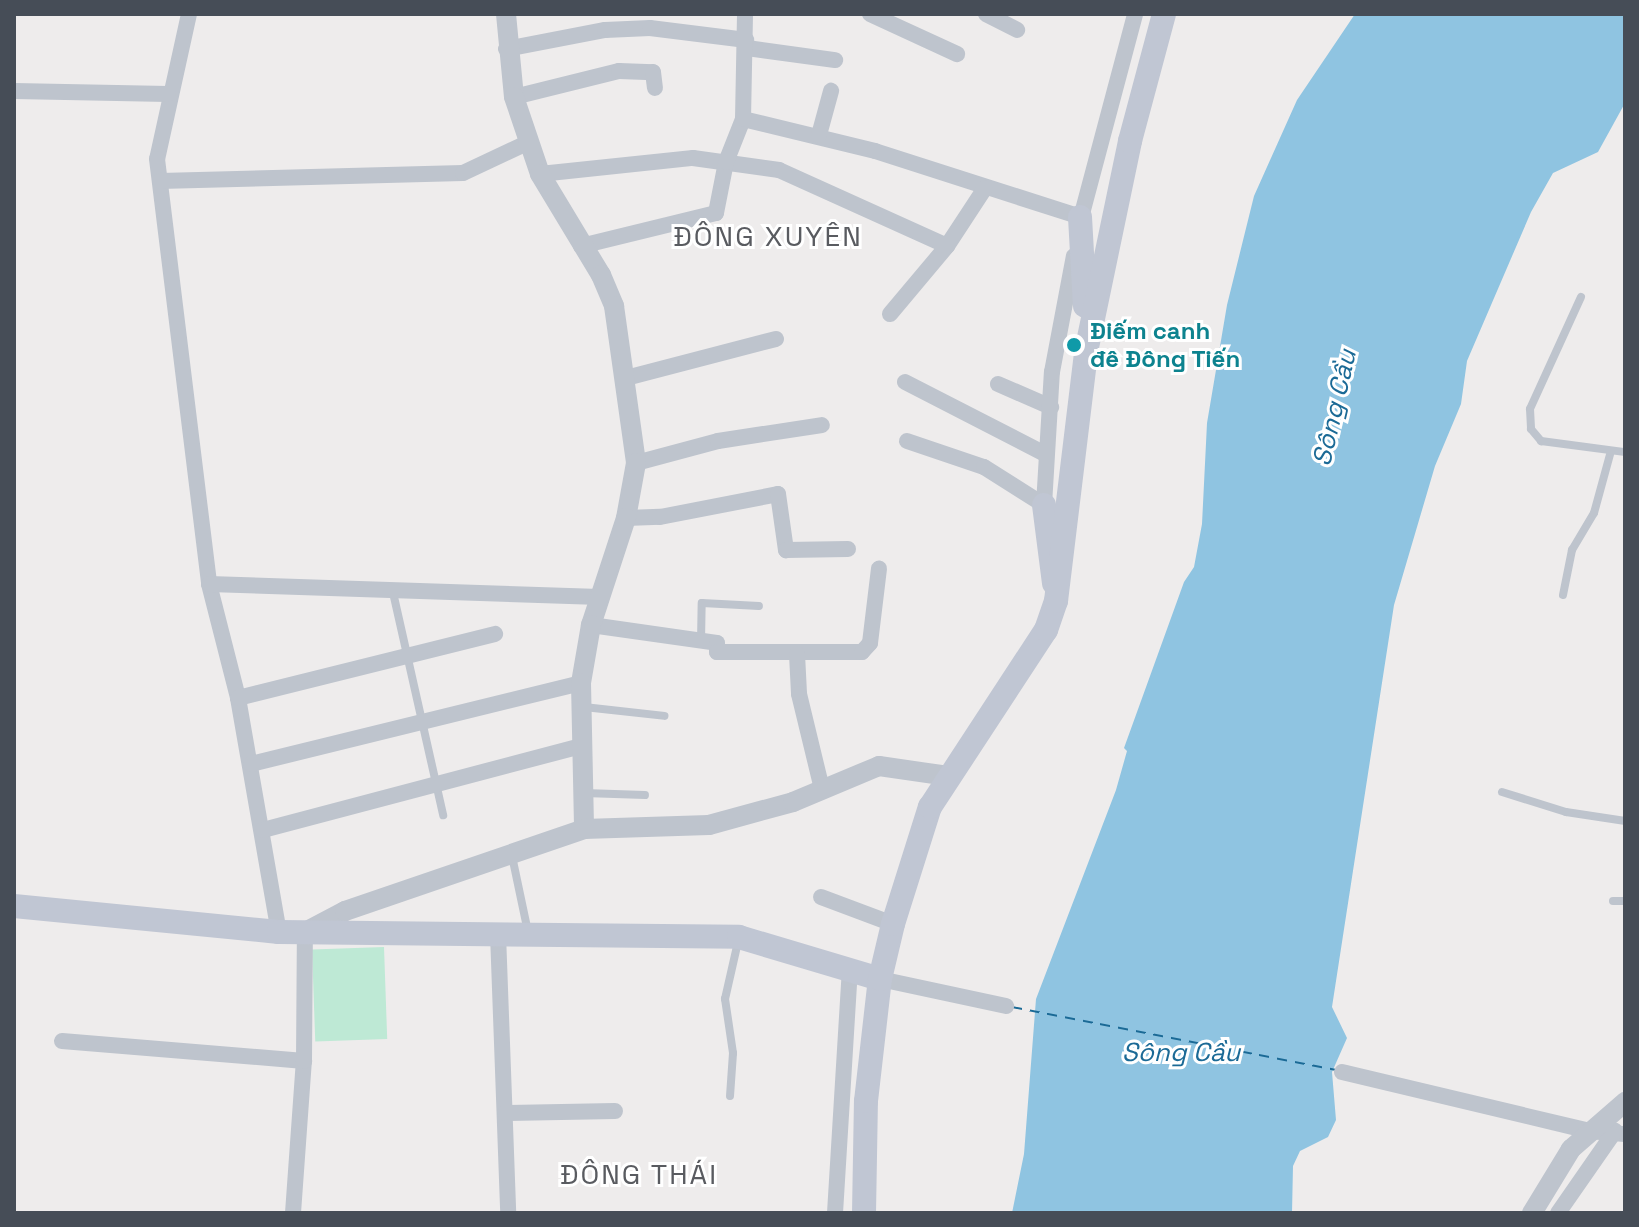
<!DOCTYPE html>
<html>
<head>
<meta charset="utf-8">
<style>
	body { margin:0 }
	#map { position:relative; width:1639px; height:1227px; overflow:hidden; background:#eeecec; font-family:"Space Grotesk",sans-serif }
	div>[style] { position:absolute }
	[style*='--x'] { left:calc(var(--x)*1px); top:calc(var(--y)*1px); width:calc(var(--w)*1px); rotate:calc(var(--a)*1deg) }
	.green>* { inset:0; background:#bee9d5; transform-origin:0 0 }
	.water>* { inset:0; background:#8fc4e1 }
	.ferry>* { height:2px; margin-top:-1px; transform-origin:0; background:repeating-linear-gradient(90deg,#1b6a96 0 10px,transparent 0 18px) }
	.building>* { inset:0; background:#cacad0; transform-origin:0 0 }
	.service>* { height:8px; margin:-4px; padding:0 4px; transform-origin:4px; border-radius:4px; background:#bec4cd }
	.minor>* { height:16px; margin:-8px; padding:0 8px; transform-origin:8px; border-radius:8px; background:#bec4cd }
	.tertiary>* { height:20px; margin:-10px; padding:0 10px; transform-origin:10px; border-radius:10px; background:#bec4cd }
	.secondary>* { height:24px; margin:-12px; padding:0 12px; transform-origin:12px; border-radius:12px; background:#c0c6d3 }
	.dots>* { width:22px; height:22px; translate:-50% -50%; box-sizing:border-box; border:4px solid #fff; border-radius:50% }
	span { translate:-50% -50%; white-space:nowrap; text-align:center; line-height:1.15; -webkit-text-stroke:6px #fff; paint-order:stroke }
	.culture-label { font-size:24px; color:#0d838f; font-weight:700 }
	.left { translate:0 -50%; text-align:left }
	.water-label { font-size:26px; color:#1b6a96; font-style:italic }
	.quarter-label { font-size:28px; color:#595b60; letter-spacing:2px }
	.frame { position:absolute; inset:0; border:16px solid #464d57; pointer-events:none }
</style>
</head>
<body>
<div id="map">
	<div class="green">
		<i style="left:384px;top:947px;width:92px;height:72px;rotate:88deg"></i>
	</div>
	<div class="water">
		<i style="clip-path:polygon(1355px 14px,1625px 14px,1625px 103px,1598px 152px,1553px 173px,1531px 212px,1467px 361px,1461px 404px,1435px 466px,1394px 605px,1332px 1007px,1347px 1038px,1332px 1072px,1336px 1120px,1328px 1137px,1300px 1151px,1293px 1166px,1292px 1213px,1012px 1213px,1024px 1154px,1036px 999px,1116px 790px,1127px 751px,1124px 748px,1184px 582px,1194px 567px,1202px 524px,1207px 423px,1227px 305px,1254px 196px,1297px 100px)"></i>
	</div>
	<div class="ferry">
		<i style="--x:1012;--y:1007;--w:329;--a:11"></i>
	</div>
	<div class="building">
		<i style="left:1068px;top:336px;width:14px;height:16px;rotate:8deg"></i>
	</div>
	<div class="service">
		<i style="--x:1581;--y:297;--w:123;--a:114.5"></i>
		<i style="--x:1530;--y:409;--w:20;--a:87"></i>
		<i style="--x:1531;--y:429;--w:16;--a:50"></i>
		<i style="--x:1541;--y:441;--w:85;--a:7.5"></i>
		<i style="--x:392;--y:588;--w:233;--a:77.3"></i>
		<i style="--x:1563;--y:595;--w:46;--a:-78.7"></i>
		<i style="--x:1572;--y:550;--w:43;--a:-59.3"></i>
		<i style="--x:1594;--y:513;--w:64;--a:-74.7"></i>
		<i style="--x:701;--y:642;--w:39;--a:-89"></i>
		<i style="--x:702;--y:603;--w:57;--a:3"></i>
		<i style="--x:584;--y:707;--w:81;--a:6.3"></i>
		<i style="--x:1502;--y:792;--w:67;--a:17.4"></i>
		<i style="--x:1566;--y:812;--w:60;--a:8.7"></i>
		<i style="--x:584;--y:793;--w:61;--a:1.9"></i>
		<i style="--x:512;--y:856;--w:78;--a:78.1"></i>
		<i style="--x:1613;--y:901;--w:12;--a:0"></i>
		<i style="--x:730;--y:1096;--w:43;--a:-86"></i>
		<i style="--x:733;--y:1053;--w:55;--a:-98.4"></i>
		<i style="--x:725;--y:999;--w:58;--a:-77.2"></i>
	</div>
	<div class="minor">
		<i style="--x:189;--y:14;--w:148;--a:102.4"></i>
		<i style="--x:157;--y:159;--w:428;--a:83"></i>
		<i style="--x:209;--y:584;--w:118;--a:75.7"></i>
		<i style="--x:238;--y:698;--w:238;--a:80.1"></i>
		<i style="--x:870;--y:14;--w:96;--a:24.7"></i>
		<i style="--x:986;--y:14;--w:35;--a:27"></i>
		<i style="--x:747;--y:48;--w:89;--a:7.8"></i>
		<i style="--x:506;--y:49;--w:101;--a:-10.9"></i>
		<i style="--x:605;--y:30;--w:45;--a:-2.5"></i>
		<i style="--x:650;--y:28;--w:97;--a:7.1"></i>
		<i style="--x:14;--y:91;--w:154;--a:1.1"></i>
		<i style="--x:514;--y:97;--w:108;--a:-13.9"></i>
		<i style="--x:619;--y:71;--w:34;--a:2"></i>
		<i style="--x:653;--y:72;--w:16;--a:83"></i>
		<i style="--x:743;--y:119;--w:136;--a:13.6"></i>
		<i style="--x:875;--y:151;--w:215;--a:17.8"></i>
		<i style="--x:819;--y:135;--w:46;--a:-74.7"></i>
		<i style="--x:540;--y:174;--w:154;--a:-6"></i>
		<i style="--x:693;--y:158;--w:87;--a:7.9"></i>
		<i style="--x:779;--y:170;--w:184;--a:24.3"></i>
		<i style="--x:160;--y:181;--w:303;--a:-1.5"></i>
		<i style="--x:463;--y:173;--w:73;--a:-25.2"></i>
		<i style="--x:1079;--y:225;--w:218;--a:-75.1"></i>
		<i style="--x:581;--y:246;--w:139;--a:-13.7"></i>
		<i style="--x:716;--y:213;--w:52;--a:-78.9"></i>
		<i style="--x:726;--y:162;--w:46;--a:-68.4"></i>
		<i style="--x:743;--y:119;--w:105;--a:-88.9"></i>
		<i style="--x:890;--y:314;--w:89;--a:-50"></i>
		<i style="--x:947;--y:246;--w:69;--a:-56.8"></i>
		<i style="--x:626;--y:378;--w:155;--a:-14.6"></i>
		<i style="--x:905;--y:382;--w:155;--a:27.2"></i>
		<i style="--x:998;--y:384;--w:58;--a:23.5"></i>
		<i style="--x:907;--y:441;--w:81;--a:18.7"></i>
		<i style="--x:984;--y:467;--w:71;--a:32.3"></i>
		<i style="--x:1044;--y:505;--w:133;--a:-86.6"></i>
		<i style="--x:1052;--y:372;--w:118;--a:-79.3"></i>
		<i style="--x:636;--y:463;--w:85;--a:-15"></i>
		<i style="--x:718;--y:441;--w:105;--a:-8.7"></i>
		<i style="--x:626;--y:518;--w:34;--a:-2"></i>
		<i style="--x:660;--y:517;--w:120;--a:-11"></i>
		<i style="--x:778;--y:494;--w:57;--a:81.9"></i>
		<i style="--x:786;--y:550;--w:62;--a:-0.9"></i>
		<i style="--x:209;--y:584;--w:391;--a:1.9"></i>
		<i style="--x:591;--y:625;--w:127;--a:8.1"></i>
		<i style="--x:717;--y:643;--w:9;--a:90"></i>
		<i style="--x:717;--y:652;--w:145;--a:0"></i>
		<i style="--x:862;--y:652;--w:12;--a:-48"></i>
		<i style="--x:870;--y:643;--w:75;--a:-83.1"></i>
		<i style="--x:797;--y:654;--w:40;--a:87.1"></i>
		<i style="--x:799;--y:694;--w:98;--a:76.4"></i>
		<i style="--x:238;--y:698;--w:265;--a:-14"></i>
		<i style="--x:251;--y:764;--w:340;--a:-13.8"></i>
		<i style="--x:263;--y:830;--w:329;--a:-14.8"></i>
		<i style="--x:821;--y:897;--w:77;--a:20.6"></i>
		<i style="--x:498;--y:934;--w:279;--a:87.9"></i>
		<i style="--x:880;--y:979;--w:129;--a:12.1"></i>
		<i style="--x:62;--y:1041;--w:243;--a:4.7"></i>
		<i style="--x:1342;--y:1072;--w:254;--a:13.4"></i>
		<i style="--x:1589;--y:1131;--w:36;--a:5"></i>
		<i style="--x:505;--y:1113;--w:110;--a:-1"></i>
		<i style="--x:293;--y:1213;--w:152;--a:-85.9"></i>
		<i style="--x:304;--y:1061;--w:129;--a:-89.6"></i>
		<i style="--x:835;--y:1213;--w:244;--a:-86.5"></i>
		<i style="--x:1558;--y:1213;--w:100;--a:-55.2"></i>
	</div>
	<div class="tertiary">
		<i style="--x:506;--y:14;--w:83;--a:84.5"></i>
		<i style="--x:514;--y:97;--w:81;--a:71.3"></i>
		<i style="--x:540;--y:174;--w:118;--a:58.9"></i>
		<i style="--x:601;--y:275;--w:34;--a:67"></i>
		<i style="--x:614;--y:306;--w:159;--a:82"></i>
		<i style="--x:636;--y:463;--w:56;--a:100.3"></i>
		<i style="--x:626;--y:518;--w:113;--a:108.1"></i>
		<i style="--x:591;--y:625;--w:59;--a:99.8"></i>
		<i style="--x:581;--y:683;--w:146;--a:88.8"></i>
		<i style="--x:305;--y:932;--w:45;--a:-27.7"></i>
		<i style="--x:345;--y:911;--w:253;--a:-18.9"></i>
		<i style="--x:584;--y:829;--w:125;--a:-1.8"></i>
		<i style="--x:709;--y:825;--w:87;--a:-15.3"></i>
		<i style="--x:793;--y:802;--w:93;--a:-22.7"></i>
		<i style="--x:879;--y:766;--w:70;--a:8.2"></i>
		<i style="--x:1532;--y:1213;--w:75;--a:-58.6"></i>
		<i style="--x:1571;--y:1149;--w:72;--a:-41"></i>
	</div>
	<div class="secondary">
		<i style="--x:1080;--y:217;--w:89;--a:86.8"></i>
		<i style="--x:1044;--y:505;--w:79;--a:82.7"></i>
		<i style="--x:14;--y:906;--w:266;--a:5.6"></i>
		<i style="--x:279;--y:932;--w:460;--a:0.6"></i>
		<i style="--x:739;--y:937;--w:147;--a:16.6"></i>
		<i style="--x:864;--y:1213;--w:112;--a:-89"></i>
		<i style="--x:866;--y:1101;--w:123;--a:-83.5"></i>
		<i style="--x:880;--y:979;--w:57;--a:-76.7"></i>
		<i style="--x:893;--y:924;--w:123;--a:-72.5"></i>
		<i style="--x:930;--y:807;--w:212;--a:-56.8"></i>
		<i style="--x:1046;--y:630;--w:31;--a:-71"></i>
		<i style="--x:1056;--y:601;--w:251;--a:-83.1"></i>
		<i style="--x:1086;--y:352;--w:216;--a:-78.2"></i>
		<i style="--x:1130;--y:141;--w:131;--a:-75"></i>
	</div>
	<div class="dots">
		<i style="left:1074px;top:345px;background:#0f9aa8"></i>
	</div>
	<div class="culture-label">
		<span class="left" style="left:1090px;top:345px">Điếm canh<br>đê Đông Tiến</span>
	</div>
	<div class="water-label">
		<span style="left:1335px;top:408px;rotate:-77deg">Sông Cầu</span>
		<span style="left:1181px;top:1053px">Sông Cầu</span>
	</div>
	<div class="quarter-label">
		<span style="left:768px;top:236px">ĐÔNG XUYÊN</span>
		<span style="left:639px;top:1174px">ĐÔNG THÁI</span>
	</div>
	<div class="frame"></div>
</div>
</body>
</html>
